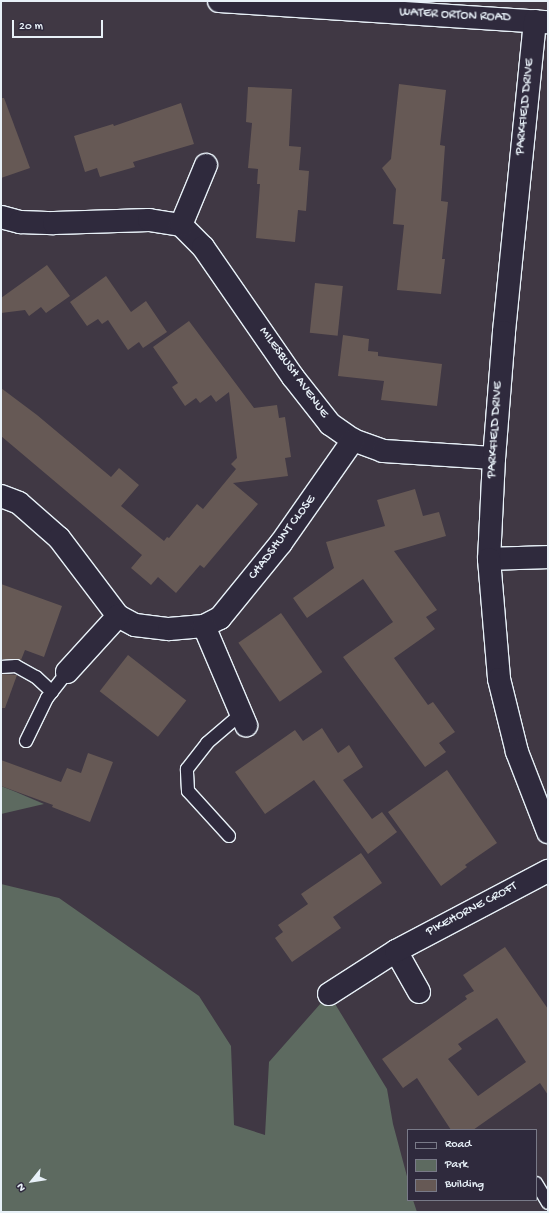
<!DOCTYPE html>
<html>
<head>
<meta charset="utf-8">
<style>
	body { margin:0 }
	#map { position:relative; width:549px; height:1213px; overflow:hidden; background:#403844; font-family:"Gochi Hand",sans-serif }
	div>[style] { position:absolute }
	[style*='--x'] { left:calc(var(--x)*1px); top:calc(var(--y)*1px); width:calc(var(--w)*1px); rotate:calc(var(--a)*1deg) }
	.green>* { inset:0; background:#5d6a60 }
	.building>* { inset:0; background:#665955; transform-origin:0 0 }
	.roads { filter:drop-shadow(1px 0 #e8f1f8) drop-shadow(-1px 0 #e8f1f8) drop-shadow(0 1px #e8f1f8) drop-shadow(0 -1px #e8f1f8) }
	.lane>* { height:12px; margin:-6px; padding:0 6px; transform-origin:6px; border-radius:6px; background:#2f2a3d }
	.street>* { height:22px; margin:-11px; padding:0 11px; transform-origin:11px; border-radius:11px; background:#2f2a3d }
	.secondary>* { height:22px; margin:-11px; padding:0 11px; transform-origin:11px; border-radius:11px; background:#2f2a3d }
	span { translate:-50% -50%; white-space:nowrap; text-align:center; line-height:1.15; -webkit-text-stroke:3px #2f2a3d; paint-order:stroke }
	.street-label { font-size:13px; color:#e8f1f8 }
	.frame { position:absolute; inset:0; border:2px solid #e8f1f8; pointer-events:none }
	.legend { position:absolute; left:407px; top:1129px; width:130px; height:72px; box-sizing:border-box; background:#2f2a3d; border:1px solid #797a88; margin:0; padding:5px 7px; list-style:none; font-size:12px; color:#e8f1f8 }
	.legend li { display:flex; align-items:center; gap:8px; height:20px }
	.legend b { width:20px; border:1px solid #797a88 }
	.north { position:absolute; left:12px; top:1161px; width:40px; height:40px; -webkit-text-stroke:3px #2f2a3d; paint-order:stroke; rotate:240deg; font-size:11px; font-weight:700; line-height:16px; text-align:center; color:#e8f1f8 }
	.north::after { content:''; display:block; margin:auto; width:14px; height:18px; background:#e8f1f8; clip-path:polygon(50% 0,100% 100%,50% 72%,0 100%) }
	.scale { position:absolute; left:12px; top:20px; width:91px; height:18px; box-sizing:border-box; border:2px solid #e8f1f8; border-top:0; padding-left:5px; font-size:12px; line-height:14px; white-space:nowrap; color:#e8f1f8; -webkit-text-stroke:3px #2f2a3d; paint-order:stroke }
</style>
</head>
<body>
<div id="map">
	<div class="green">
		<i style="clip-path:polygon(1px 786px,16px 792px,44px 804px,1px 814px)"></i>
		<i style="clip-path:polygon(1px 884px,59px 898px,199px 996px,231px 1046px,234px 1125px,265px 1135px,269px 1062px,329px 994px,387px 1089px,393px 1124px,408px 1180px,408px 1200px,413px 1200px,417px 1212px,1px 1212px)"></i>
	</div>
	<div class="building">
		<i style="clip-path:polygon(399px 84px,446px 90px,440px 145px,445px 146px,441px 201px,448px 202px,442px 259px,445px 259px,441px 294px,397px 290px,404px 225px,393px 224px,396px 189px,382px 168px,391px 159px)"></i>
		<i style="clip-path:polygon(248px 87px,292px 89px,289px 146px,301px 147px,299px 170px,309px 171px,306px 211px,298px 210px,295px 242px,256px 238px,260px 184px,257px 184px,258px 169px,248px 168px,252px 123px,246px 122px)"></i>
		<i style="clip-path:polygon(1px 98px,4px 98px,30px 168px,1px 178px)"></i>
		<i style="clip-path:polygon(181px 103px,194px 144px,133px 162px,135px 167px,100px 177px,97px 168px,85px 172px,74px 136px,113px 124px,114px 126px)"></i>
		<i style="clip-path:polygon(47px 265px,70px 296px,46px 313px,41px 307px,29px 316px,25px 310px,1px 313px,1px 298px)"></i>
		<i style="clip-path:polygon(106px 276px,131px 312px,146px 301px,167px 332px,143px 348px,139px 342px,128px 350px,108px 320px,102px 324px,98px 319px,87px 326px,70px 302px)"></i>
		<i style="left:315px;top:283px;width:28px;height:50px;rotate:6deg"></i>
		<i style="clip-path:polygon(189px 321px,254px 408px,277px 405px,279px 418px,285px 417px,291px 457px,285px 458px,288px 476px,233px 483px,258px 504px,204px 568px,200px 565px,176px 593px,158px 577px,151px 585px,131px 568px,142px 555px,1px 436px,1px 388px,37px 415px,111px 477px,119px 468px,139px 485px,121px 506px,164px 541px,167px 537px,169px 538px,197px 504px,203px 509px,236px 469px,231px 464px,237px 458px,229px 392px,216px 402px,211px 395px,200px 403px,196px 398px,185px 406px,172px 387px,178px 383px,153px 347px)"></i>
		<i style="clip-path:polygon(343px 335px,369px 339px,368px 351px,378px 352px,378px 356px,442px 364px,437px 406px,381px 400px,384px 381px,338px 376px)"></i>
		<i style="clip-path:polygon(415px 489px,423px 516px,439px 512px,446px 536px,394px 551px,437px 610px,426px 617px,435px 629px,394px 658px,428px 705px,433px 702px,455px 732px,439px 743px,446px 752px,425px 767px,343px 657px,393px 622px,363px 579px,307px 618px,293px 598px,334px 568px,326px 542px,385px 526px,377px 500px)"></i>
		<i style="clip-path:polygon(1px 584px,62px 606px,44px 657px,25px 650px,21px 660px,16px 659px,1px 659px)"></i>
		<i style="left:281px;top:613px;width:72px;height:52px;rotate:55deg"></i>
		<i style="left:128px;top:655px;width:74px;height:46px;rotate:38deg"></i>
		<i style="clip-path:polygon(1px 674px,17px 675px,5px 708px,1px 708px)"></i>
		<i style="clip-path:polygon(322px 728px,338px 753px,349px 745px,363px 767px,343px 780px,372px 819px,382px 812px,397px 832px,368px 854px,314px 780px,265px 814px,235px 772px,295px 730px,303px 741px)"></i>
		<i style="clip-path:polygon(88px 753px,113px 762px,90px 822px,52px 807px,53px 805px,1px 786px,1px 760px,61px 782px,67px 768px,81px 773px)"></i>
		<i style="clip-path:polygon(447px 770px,497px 843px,465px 865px,467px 867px,441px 886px,388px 812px)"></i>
		<i style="clip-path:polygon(361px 853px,382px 883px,333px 917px,341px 928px,292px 962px,275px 938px,283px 932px,278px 925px,308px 904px,301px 894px)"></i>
		<i style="clip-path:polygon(evenodd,505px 947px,548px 1009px,548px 1095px,540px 1083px,473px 1130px,451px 1130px,417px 1078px,403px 1088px,382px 1059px,467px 999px,465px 996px,474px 991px,463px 975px,505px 947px,497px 1018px,526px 1062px,478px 1096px,448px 1059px,462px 1049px,458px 1044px,497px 1018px)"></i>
	</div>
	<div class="roads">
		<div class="lane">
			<i style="--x:1;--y:667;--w:15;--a:-4"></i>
			<i style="--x:16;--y:666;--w:23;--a:29"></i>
			<i style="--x:36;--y:677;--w:22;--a:43"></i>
			<i style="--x:26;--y:741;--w:48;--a:-64"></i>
			<i style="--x:47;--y:698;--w:33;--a:-52"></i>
			<i style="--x:229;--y:836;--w:61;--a:-132.3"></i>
			<i style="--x:188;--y:791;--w:22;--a:-93"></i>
			<i style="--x:187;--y:769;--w:33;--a:-52"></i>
			<i style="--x:207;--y:743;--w:45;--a:-40.5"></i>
			<i style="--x:536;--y:1183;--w:23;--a:59"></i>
		</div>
		<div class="street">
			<i style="--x:1;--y:217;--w:20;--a:15"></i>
			<i style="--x:20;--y:222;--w:34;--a:2"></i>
			<i style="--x:54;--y:223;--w:95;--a:-1.8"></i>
			<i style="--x:149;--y:220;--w:32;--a:9"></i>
			<i style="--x:181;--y:225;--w:31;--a:45"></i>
			<i style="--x:203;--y:247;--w:158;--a:55.3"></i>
			<i style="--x:293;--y:377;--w:60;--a:51.8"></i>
			<i style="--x:330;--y:424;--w:28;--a:35"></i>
			<i style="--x:353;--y:440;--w:32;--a:20"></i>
			<i style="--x:383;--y:451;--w:111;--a:3.6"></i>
			<i style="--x:181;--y:225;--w:65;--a:-67.4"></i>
			<i style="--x:1;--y:496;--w:19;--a:21"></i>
			<i style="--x:19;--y:503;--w:53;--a:41.2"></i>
			<i style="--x:59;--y:538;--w:98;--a:52.9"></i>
			<i style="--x:118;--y:616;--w:19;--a:28"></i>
			<i style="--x:135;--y:625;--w:34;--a:7"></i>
			<i style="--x:169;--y:629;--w:35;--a:-5"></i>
			<i style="--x:204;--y:626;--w:18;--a:-27"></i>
			<i style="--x:220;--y:618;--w:97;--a:-50.9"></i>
			<i style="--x:281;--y:543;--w:126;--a:-55"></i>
			<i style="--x:489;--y:559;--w:59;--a:-1.9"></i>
			<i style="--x:204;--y:626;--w:108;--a:67"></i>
			<i style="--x:67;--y:672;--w:76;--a:-47.7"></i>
			<i style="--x:396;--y:951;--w:47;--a:60.7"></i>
			<i style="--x:329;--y:994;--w:80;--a:-32.7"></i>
			<i style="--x:396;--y:951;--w:172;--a:-27.8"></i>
		</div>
		<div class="secondary">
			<i style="--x:219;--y:1;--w:330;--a:3.7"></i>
			<i style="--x:535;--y:21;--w:313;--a:95.7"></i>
			<i style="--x:504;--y:332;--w:126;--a:94.5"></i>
			<i style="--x:494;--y:458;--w:101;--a:92.8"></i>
			<i style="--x:489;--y:559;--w:120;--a:85.2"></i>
			<i style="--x:499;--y:679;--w:75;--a:76.1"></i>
			<i style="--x:517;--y:752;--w:86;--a:68.8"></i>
		</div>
	</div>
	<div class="street-label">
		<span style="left:455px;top:16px;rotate:3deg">WATER ORTON ROAD</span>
		<span style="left:526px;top:107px;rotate:-84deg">PARKFIELD DRIVE</span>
		<span style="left:293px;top:373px;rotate:54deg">MILESBUSH AVENUE</span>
		<span style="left:496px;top:430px;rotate:-86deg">PARKFIELD DRIVE</span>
		<span style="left:283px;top:538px;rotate:-53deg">CHADSHUNT CLOSE</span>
		<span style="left:472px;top:910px;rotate:-28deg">PIKEHORNE CROFT</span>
	</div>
	<div class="frame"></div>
	<ul class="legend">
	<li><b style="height:5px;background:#2f2a3d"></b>Road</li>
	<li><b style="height:11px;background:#5d6a60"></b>Park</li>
	<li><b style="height:11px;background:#665955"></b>Building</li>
	</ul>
	<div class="north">N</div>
	<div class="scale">20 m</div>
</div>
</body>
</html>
